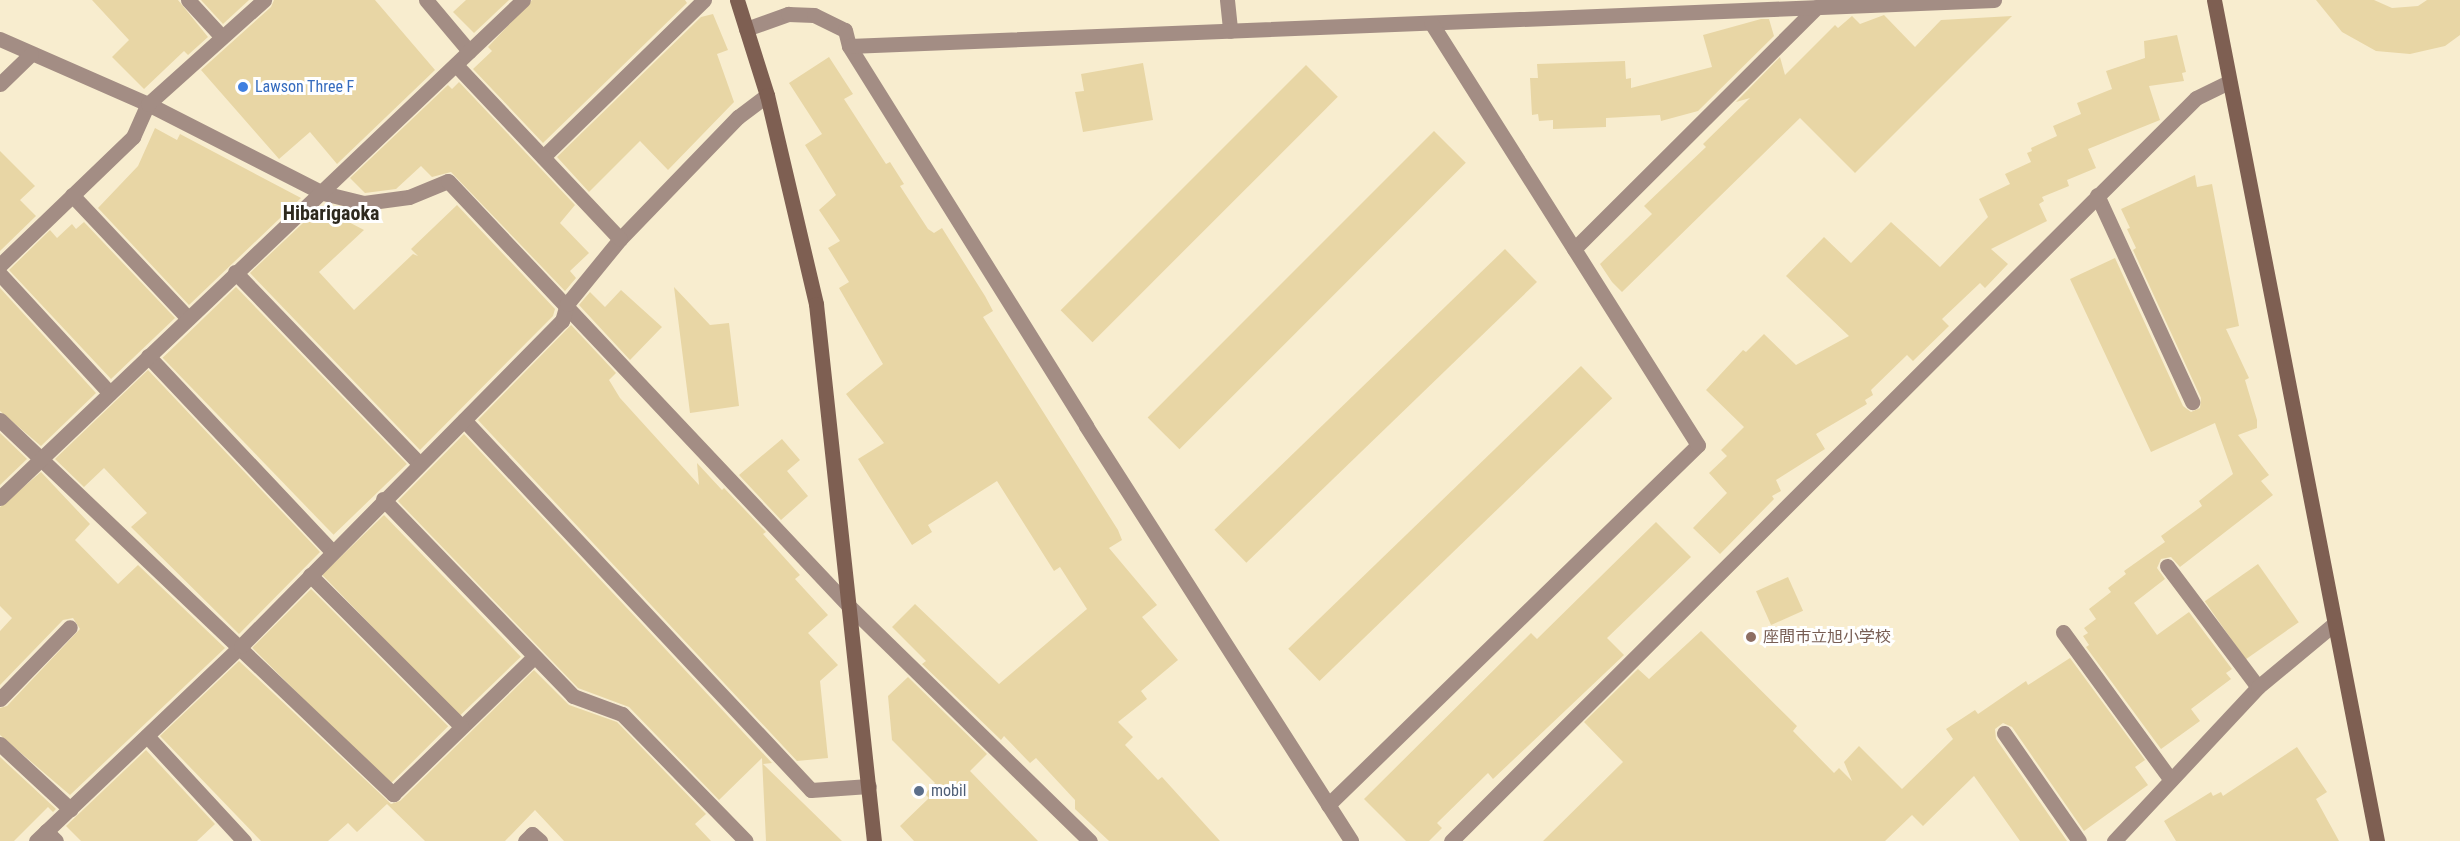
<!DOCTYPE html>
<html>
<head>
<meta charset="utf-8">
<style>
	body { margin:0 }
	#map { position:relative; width:2460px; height:841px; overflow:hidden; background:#f8edcf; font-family:"Roboto Condensed","Noto Sans JP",sans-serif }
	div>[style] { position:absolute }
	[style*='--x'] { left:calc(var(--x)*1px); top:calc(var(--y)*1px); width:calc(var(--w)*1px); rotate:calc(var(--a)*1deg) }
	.building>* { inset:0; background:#e8d6a5; transform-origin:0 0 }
	.lane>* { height:15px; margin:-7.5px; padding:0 7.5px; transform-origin:7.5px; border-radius:7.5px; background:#a38d84 }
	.street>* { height:15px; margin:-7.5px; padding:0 7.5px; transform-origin:7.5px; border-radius:7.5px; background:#a38d84 }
	.secondary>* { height:15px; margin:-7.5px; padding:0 7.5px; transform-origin:7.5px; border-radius:7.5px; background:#7e5f52 }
	.dots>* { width:16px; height:16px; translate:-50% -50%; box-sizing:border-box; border:3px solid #fff; border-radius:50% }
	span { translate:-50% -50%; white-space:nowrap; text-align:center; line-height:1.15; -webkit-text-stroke:6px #fff; paint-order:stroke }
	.shop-label { font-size:16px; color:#366cbe }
	.left { translate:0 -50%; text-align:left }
	.education-label { font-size:16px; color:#785e54 }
	.service-label { font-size:16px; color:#4e5e75 }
	.quarter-label { font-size:20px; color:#2d291e; font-weight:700 }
</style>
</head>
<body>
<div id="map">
	<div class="building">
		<i style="clip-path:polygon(92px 0,178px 0,208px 37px,188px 55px,184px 51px,144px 89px,112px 57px,129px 40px)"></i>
		<i style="clip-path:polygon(201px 0,249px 0,223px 24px)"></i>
		<i style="clip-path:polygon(274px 0,375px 0,435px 70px,337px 164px,310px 132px,279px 159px,201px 70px,271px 7px)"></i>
		<i style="clip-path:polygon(466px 0,509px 0,474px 33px,453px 12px)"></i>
		<i style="clip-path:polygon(532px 0,685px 0,687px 3px,543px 143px,473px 69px,492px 51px,488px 47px)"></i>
		<i style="clip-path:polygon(2316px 0,2374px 0,2392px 8px,2418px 6px,2427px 0,2460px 0,2460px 35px,2445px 46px,2410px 54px,2376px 51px,2342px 32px)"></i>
		<i style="clip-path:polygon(713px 14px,728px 50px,717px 54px,734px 102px,668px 170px,640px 141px,589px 192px,557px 157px,701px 17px)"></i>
		<i style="clip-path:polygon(1884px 15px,1915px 47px,1941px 20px,2012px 16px,1855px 173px,1800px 118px,1622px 292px,1612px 282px,1600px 264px,1652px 214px,1644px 206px,1706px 147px,1703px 144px,1750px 98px,1736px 102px,1780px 57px,1785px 75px,1835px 25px,1838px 28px,1852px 16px,1860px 24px)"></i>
		<i style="clip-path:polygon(1761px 19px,1769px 19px,1774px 36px,1698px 111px,1661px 121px,1660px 115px,1606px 118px,1606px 127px,1553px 129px,1553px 120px,1539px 121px,1538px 114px,1532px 115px,1530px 78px,1538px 78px,1537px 64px,1625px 61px,1626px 79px,1631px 78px,1631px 88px,1712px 67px,1703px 35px)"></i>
		<i style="clip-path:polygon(2177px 35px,2186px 72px,2182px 73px,2184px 81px,2149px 86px,2160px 120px,2088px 149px,2096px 168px,2067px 180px,2069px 186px,2042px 197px,2044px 201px,2039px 204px,2047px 221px,1991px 249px,2008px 264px,1985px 288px,1980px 283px,1942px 319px,1949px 326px,1913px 361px,1907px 355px,1871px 390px,1873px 395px,1865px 400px,1867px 404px,1816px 434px,1825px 449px,1776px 480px,1781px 491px,1772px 496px,1774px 499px,1720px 554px,1693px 528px,1727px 493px,1709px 473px,1727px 456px,1721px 450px,1744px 427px,1706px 390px,1743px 350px,1746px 352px,1764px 334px,1796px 365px,1849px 336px,1786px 276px,1824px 237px,1851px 263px,1891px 222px,1940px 267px,1988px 217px,1979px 199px,2010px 184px,2005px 174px,2031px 162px,2027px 153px,2032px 151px,2031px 148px,2057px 136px,2053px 126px,2081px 114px,2077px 103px,2112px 89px,2106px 71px,2145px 58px,2144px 41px)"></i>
		<i style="clip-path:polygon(829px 57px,853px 94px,844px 99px,886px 164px,890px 162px,904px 184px,900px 186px,928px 229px,934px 233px,942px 228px,985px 296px,993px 311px,983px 317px,1118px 530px,1122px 540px,1109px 548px,1157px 605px,1142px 617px,1178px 660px,1141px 691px,1147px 699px,1118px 722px,1133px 737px,1125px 745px,1158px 780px,1162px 777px,1220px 841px,1109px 841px,1075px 809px,1075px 800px,1036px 758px,1030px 763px,1004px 736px,1001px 740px,922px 664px,926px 661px,892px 627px,915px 604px,999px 684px,1087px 609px,1060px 567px,1054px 571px,997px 481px,928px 525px,932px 532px,912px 545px,858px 459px,884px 443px,846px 394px,883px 364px,839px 288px,849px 282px,828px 248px,840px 241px,819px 210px,836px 195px,805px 145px,822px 134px,789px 83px)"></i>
		<i style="clip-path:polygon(1143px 63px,1153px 120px,1083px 132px,1075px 92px,1084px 91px,1081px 74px)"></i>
		<i style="left:1306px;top:65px;width:45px;height:347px;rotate:45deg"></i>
		<i style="clip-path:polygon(459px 82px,575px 205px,560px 223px,589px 253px,570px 271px,576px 278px,565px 291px,451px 172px,432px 177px,421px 166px,396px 189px,365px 193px,350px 178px,448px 85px,452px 89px)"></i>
		<i style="clip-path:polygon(155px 128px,177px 140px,180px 134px,301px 198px,189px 305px,98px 208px,138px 166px)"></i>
		<i style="left:1434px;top:131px;width:45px;height:405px;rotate:45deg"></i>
		<i style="clip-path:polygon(0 151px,35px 186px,20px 200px,36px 216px,0 251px)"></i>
		<i style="clip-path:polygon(2195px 175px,2197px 187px,2212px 184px,2239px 326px,2226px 329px,2249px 378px,2245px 380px,2257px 420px,2257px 428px,2238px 435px,2269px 475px,2261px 481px,2273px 495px,2180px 567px,2171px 557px,2161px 559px,2157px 568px,2165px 579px,2134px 603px,2157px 635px,2189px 612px,2232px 669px,2226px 673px,2231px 679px,2191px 709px,2200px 721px,2161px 749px,2086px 647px,2089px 645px,2083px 636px,2088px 633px,2084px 628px,2096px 619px,2089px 609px,2111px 592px,2108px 588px,2126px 574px,2124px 571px,2165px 542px,2161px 536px,2202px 506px,2199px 501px,2233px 474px,2215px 423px,2151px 452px,2070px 279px,2115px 258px,2183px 406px,2191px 412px,2200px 408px,2201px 398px,2133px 250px,2136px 248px,2127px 229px,2130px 228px,2121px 209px)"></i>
		<i style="clip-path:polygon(457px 205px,555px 309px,553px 316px,420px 450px,250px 273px,320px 207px,364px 230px,319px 272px,354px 310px,413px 254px,418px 256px,411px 249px)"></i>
		<i style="clip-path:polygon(84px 222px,175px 318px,111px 379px,9px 270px,50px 230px,57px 238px,72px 224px,76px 229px)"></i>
		<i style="left:1505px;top:249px;width:46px;height:404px;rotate:46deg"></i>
		<i style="left:236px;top:287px;width:246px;height:102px;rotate:46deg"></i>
		<i style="clip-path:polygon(674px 287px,710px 325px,729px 323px,739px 406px,690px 413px)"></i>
		<i style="clip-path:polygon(0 288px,96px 393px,41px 446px,0 411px)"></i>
		<i style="clip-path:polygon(621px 290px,662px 327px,630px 360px,579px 305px,590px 292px,605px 307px)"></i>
		<i style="clip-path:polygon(571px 325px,616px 373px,609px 380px,620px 398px,699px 485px,697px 463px,722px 490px,724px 488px,766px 532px,763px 534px,800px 575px,795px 579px,828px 615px,808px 633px,838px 665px,820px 681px,828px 758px,797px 761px,478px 420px)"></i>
		<i style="left:1581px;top:366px;width:45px;height:407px;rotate:46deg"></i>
		<i style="clip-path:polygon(148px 370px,320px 552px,239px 634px,131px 527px,147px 513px,104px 468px,84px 487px,55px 459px)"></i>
		<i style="clip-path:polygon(0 433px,27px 459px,0 485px)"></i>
		<i style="clip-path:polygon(464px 434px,772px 763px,763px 764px,842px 841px,766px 841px,762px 758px,719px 800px,629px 707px,578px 688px,398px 501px)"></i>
		<i style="clip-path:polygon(782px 439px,800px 460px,787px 471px,808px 496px,781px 520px,739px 475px)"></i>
		<i style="clip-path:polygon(41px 472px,90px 524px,75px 540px,118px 584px,138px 565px,225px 648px,70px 795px,0 735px,0 708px,7px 706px,80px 629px,73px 618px,63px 620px,0 685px,0 631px,12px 618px,0 606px,0 507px)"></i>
		<i style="left:384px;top:515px;width:197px;height:86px;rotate:46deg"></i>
		<i style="clip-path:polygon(1656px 522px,1691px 557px,1607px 638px,1624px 655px,1493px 779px,1488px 773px,1437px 823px,1442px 828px,1429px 841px,1406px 841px,1364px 799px,1531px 633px,1537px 639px)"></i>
		<i style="left:2258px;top:564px;width:71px;height:65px;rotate:55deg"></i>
		<i style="left:1788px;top:577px;width:37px;height:35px;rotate:66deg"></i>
		<i style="left:311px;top:589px;width:194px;height:83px;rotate:45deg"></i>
		<i style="clip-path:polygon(1701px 631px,1797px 726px,1793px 731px,1834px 773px,1839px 768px,1852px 781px,1844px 762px,1859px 746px,1902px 789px,1953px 739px,1946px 729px,1975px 710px,1978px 714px,2026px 681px,2028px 685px,2070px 658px,2145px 760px,2135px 767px,2148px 785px,2084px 831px,2012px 727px,2003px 723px,1995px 729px,1996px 739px,2067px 841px,2020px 841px,1974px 776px,1923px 826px,1912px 815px,1885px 841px,1543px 841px,1623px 762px,1584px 722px,1638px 669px,1649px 679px)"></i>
		<i style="clip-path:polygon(239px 661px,391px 804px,400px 801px,534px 670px,569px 705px,617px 722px,706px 814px,695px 824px,711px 841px,564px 841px,535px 810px,505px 841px,425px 841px,387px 804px,357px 832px,348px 823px,328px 841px,261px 841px,160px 736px)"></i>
		<i style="clip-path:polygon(908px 677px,987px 754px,970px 771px,1038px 841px,914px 841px,900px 826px,929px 798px,925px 794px,935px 783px,892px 740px,888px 696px)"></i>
		<i style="clip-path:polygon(2297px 747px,2327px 792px,2316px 799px,2339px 841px,2176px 841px,2164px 821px,2211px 792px,2213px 796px,2221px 792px,2223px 796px)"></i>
		<i style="clip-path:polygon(146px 750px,215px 824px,197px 841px,81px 841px,66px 826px)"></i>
		<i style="clip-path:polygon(0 757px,56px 809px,53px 812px,48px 807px,14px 841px,0 841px)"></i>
	</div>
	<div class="lane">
		<i style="--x:188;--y:0;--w:50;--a:47.4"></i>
		<i style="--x:543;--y:157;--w:225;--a:-44.3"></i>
		<i style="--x:72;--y:195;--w:169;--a:46.7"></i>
		<i style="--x:2097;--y:195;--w:228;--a:65.3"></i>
		<i style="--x:1574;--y:249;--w:343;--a:-44.9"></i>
		<i style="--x:235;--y:272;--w:265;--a:46.1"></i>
		<i style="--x:0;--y:274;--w:162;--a:47.3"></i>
		<i style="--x:148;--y:356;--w:268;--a:46.7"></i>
		<i style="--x:0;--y:420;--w:543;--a:43.58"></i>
		<i style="--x:393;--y:794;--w:197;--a:-44.2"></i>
		<i style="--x:464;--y:420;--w:507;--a:46.84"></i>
		<i style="--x:811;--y:790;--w:58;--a:-3.9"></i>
		<i style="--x:383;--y:499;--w:274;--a:46"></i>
		<i style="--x:573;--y:696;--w:52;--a:20.2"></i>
		<i style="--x:622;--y:714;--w:177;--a:45.7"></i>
		<i style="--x:2167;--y:566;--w:151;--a:53.1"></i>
		<i style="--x:310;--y:575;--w:214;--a:45"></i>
		<i style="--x:2063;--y:632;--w:183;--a:53.9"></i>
		<i style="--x:0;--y:699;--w:100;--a:-45.8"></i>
		<i style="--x:2004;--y:733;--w:131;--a:55.2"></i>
		<i style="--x:147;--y:736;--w:143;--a:47.3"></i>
		<i style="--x:0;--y:744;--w:96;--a:42.9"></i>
		<i style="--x:46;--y:831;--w:14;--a:45"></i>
	</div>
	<div class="street">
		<i style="--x:426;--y:0;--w:67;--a:49.9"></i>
		<i style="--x:1227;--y:0;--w:31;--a:84"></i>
		<i style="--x:746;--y:29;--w:45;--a:-19.7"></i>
		<i style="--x:788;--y:14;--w:26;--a:2"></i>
		<i style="--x:814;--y:15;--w:34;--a:26"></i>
		<i style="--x:845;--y:30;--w:16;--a:76"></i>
		<i style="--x:849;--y:46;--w:448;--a:58"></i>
		<i style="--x:1086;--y:426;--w:492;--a:57.4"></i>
		<i style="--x:0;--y:39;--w:162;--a:23.7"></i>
		<i style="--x:148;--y:104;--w:196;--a:27"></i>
		<i style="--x:323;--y:193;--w:42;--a:13.7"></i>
		<i style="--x:364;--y:203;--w:45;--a:-7.6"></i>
		<i style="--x:409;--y:197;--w:42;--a:-22.3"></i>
		<i style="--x:448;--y:181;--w:583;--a:46.67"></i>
		<i style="--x:848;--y:605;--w:338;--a:44.3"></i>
		<i style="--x:849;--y:46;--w:1146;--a:-2.3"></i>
		<i style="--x:0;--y:84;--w:43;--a:-44.1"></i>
		<i style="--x:620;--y:239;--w:170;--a:-46"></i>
		<i style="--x:738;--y:117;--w:36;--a:-37"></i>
		<i style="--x:0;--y:265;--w:185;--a:-43.9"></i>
		<i style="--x:133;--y:137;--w:36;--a:-66"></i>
		<i style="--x:148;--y:104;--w:156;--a:-41.9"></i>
		<i style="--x:0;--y:498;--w:722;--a:-43.6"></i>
		<i style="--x:1328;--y:805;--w:516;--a:-44.22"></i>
		<i style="--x:1698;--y:445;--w:499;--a:-122.3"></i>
		<i style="--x:36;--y:841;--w:283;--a:-43.6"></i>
		<i style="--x:241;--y:646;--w:457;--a:-45.4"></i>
		<i style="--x:562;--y:321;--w:18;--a:-74"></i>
		<i style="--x:567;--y:304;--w:84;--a:-50.8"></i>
		<i style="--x:620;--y:239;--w:239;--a:-133.3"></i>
		<i style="--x:525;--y:841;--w:10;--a:-45"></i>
		<i style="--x:532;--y:834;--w:11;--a:41"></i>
		<i style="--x:1451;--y:841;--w:1052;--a:-44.92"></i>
		<i style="--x:2196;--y:98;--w:37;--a:-26"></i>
		<i style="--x:2114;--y:841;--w:211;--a:-46.9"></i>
		<i style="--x:2258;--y:687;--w:99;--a:-39.7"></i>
	</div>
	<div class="secondary">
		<i style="--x:737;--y:0;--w:100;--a:72.5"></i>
		<i style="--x:767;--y:95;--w:215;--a:76.8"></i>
		<i style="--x:816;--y:304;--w:540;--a:83.84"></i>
		<i style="--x:2214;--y:0;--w:857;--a:79.03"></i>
	</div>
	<div class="dots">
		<i style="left:243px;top:87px;background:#3f7fe0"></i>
		<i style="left:1751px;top:637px;background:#8d6e63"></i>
		<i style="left:919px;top:791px;background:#5c6f8a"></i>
	</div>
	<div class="shop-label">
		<span class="left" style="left:255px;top:87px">Lawson Three F</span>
	</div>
	<div class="education-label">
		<span class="left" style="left:1763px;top:637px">座間市立旭小学校</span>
	</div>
	<div class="service-label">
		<span class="left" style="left:931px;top:791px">mobil</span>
	</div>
	<div class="quarter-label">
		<span style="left:331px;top:213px">Hibarigaoka</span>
	</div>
</div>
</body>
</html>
